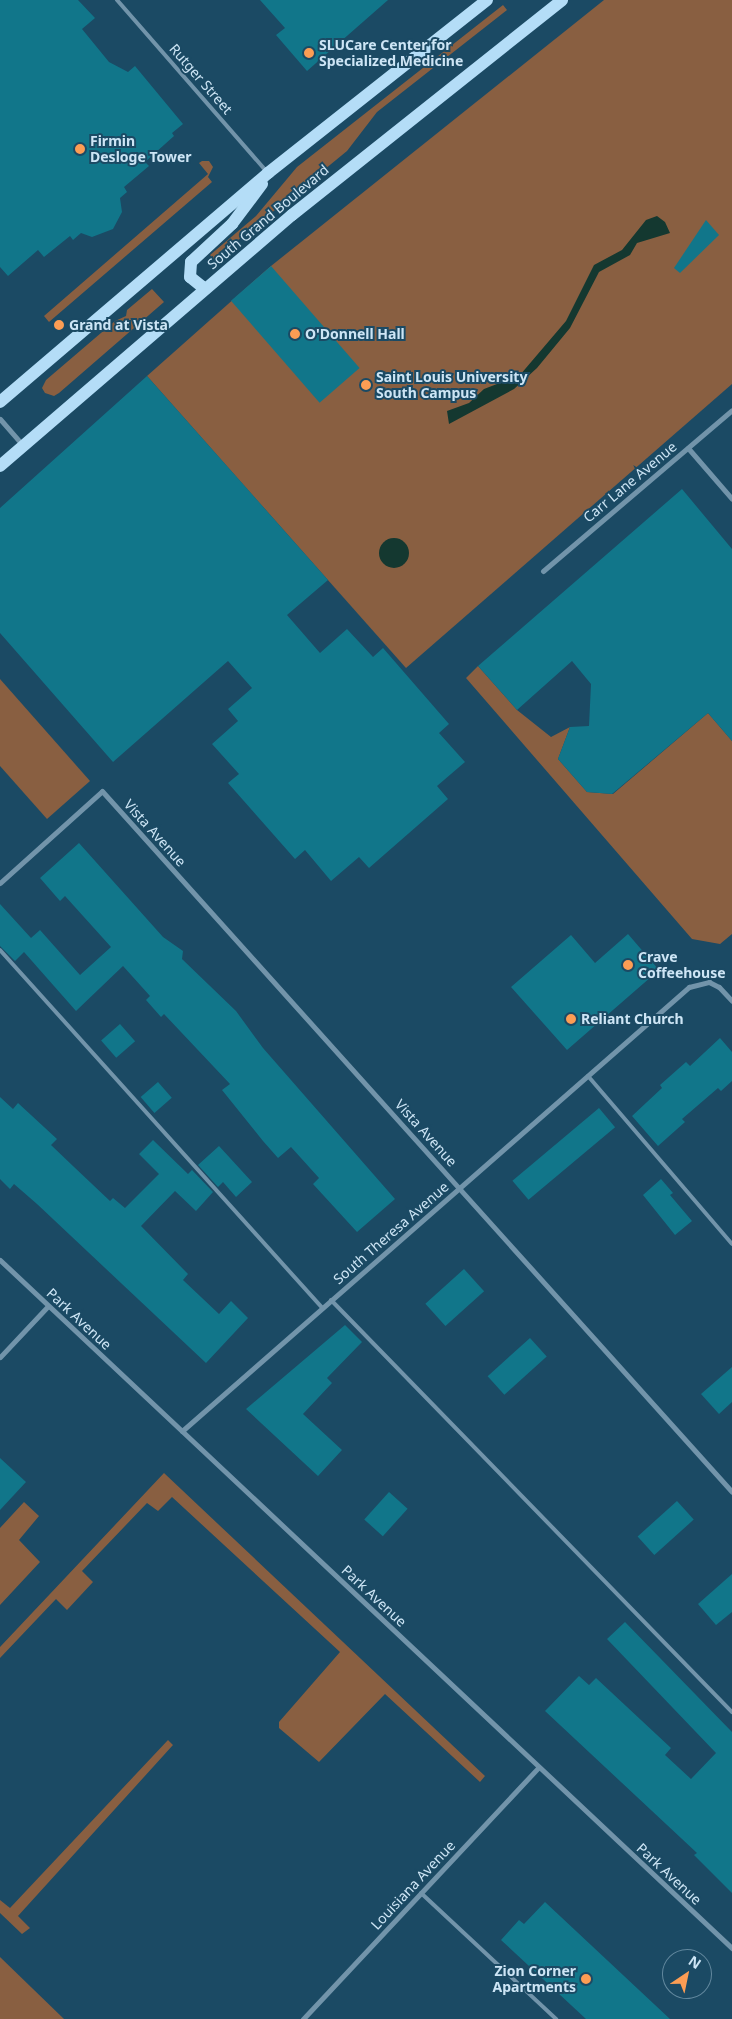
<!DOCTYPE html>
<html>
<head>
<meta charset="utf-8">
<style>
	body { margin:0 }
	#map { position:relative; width:732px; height:2019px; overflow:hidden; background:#1b4a64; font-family:"Noto Sans",sans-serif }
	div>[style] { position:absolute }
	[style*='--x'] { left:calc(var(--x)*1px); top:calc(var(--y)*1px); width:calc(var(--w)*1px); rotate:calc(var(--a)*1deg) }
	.green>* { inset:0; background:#895f41 }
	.water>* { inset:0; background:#143830 }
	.round { border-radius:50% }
	.building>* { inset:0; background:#11768a; transform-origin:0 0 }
	.service>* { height:4px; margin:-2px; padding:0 2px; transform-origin:2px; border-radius:2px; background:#7294aa }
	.minor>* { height:5px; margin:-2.5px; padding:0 2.5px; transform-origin:2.5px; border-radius:2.5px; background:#7294aa }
	.primary>* { height:12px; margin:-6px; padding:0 6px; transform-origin:6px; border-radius:6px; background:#b4ddf7 }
	.dots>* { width:14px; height:14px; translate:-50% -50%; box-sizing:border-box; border:2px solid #1b4a64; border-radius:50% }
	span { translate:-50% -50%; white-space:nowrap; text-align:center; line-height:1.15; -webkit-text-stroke:4px #1b4a64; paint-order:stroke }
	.poi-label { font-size:14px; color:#cde5f5; font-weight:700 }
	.left { translate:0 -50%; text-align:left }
	.right { translate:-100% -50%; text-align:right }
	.street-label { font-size:14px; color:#cde5f5 }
	.north { position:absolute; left:662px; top:1949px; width:50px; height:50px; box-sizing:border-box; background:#1b4a64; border:1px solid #62889e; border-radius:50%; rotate:34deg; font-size:14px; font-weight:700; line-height:20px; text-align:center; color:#cde5f5 }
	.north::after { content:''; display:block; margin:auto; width:18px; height:22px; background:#fc9d54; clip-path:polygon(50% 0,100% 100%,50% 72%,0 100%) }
</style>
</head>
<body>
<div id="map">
	<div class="green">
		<i style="clip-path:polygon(604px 0,732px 0,732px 384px,406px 668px,147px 376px,271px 266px)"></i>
		<i style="clip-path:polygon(503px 5px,507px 10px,377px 112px,347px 151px,214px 260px,210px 255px,256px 216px,297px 167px)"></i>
		<i style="clip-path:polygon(202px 161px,209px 161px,213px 167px,208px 177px,212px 182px,49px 322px,44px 316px,208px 174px,199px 163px)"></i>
		<i style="clip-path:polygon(152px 289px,164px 302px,59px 393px,54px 396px,45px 393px,42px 388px,46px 380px,115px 321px,126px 316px,127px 310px)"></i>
		<i style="clip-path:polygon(478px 666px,517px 710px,551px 737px,570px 727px,558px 759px,587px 792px,613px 794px,708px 713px,732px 741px,732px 934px,720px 944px,692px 939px,466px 678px)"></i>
		<i style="clip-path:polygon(0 679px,90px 781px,47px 819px,0 766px)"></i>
		<i style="clip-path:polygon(164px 1473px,485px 1776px,480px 1782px,385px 1694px,319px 1762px,279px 1728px,279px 1722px,340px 1652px,172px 1497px,158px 1511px,147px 1503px,82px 1571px,93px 1582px,67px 1610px,56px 1599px,0 1658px,0 1647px)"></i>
		<i style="clip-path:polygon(24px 1502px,39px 1516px,19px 1540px,40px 1562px,0 1605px,0 1528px)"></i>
		<i style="clip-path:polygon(168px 1740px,173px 1745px,18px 1916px,30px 1928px,22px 1934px,0 1913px,0 1900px,10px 1908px)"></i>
		<i style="clip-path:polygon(0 1957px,64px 2019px,0 2019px)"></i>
	</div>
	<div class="water">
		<i style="clip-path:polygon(657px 216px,665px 222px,670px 233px,637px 243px,630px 255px,599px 272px,570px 328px,537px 368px,514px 389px,449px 424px,447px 411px,469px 403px,484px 389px,520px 375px,566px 321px,594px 265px,622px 250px,646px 220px)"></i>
		<i class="round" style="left:379px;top:538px;width:30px;height:30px"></i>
	</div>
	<div class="building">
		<i style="clip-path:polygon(0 0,78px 0,95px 18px,82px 29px,109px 62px,128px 72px,135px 66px,183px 124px,172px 133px,174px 136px,145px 162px,149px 166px,124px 187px,127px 192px,120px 198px,122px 212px,113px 229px,92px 237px,81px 233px,73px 240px,70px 236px,44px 257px,38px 250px,8px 276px,0 267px)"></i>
		<i style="clip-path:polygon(260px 0,388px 0,307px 71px,276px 35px,285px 28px)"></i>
		<i style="clip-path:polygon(706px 220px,719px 235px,680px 273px,674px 268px)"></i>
		<i style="left:271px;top:266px;width:135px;height:53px;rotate:49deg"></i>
		<i style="clip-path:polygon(147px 376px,328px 580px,287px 615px,320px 653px,347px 629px,373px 657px,383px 648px,449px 724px,439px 733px,465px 762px,437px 786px,448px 799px,369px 868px,359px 857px,331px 881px,305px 850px,295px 859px,228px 783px,239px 774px,212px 744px,238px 721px,228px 709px,252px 688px,228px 661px,113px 762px,0 633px,0 508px)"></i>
		<i style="clip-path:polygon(682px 489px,732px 549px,732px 741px,708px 713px,612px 794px,587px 792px,558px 759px,570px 727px,589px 726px,591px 684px,572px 661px,517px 710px,478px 666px)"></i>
		<i style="clip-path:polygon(79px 843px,163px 937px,183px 951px,182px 959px,236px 1011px,263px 1048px,395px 1199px,357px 1232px,313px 1184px,319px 1178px,291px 1147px,278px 1158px,263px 1141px,222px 1090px,230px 1084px,164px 1014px,161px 1017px,146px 1000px,150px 996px,123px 966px,76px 1011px,24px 952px,15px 961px,0 946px,0 904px,31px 938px,40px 930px,80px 975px,111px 947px,65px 896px,60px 901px,40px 878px)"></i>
		<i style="clip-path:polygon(628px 934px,659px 970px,567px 1050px,511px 987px,571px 935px,595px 963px)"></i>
		<i style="left:120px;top:1024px;width:23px;height:25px;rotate:49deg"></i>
		<i style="clip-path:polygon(720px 1038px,732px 1052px,732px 1081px,721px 1091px,718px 1088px,682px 1119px,685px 1122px,658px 1146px,632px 1116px,662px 1088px,660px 1085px,686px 1062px,690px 1066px)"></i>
		<i style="left:158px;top:1082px;width:21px;height:23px;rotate:49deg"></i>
		<i style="clip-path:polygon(0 1097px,13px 1109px,18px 1103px,57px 1139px,51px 1145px,73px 1166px,110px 1201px,113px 1198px,125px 1208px,159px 1174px,139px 1154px,153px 1140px,188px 1174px,192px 1170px,213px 1192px,196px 1211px,175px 1191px,141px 1226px,188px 1274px,183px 1280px,219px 1314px,231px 1301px,248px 1318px,206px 1363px,37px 1204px,14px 1184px,10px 1189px,0 1179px)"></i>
		<i style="left:599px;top:1108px;width:25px;height:113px;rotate:50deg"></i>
		<i style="clip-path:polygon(219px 1146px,252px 1182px,236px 1197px,223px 1182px,218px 1187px,198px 1165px)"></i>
		<i style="clip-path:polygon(661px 1179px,673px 1193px,670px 1195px,692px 1221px,675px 1235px,643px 1195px)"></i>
		<i style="left:464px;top:1269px;width:30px;height:52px;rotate:48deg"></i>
		<i style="clip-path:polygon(345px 1325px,362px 1342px,327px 1378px,332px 1383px,303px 1414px,342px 1450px,318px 1476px,246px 1409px)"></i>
		<i style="left:530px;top:1338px;width:25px;height:57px;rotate:48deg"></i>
		<i style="clip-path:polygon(732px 1367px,732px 1402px,719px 1414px,701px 1394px)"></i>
		<i style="clip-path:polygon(0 1458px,26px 1482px,0 1510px)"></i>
		<i style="left:389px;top:1492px;width:25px;height:37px;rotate:42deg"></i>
		<i style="left:677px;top:1501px;width:25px;height:53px;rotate:48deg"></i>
		<i style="clip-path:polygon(732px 1574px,732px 1612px,716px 1625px,698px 1604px)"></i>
		<i style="clip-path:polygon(625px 1622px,732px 1732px,732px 1893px,694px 1855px,697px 1853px,545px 1711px,579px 1676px,589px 1685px,596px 1678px,671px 1748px,665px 1755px,691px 1779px,716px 1753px,607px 1639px)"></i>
		<i style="clip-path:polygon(545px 1902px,670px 2019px,586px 2019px,501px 1940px,519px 1920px,524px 1924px)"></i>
	</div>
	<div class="service">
		<i style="--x:117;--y:0;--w:228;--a:48.9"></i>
		<i style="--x:0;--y:950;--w:482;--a:48"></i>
		<i style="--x:588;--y:1076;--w:221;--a:49.4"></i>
		<i style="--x:331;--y:1300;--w:575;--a:45.78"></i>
		<i style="--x:421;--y:1893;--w:185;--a:43"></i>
	</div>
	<div class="minor">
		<i style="--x:0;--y:419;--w:35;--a:49"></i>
		<i style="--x:688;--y:448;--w:67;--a:49.2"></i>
		<i style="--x:543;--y:571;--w:248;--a:-40.4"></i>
		<i style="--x:0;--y:883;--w:137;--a:-42"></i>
		<i style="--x:102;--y:791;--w:942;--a:48.05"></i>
		<i style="--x:0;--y:1260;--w:1005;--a:43.23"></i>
		<i style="--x:0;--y:1357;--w:70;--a:-46.7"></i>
		<i style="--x:182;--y:1431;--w:674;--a:-41.21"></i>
		<i style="--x:689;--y:987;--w:21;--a:-14"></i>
		<i style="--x:709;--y:982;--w:11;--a:27"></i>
		<i style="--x:719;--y:987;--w:19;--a:47"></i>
		<i style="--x:303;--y:2019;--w:345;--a:-46.9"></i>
	</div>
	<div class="primary">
		<i style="--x:205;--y:289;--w:19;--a:-141"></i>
		<i style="--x:190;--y:277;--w:15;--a:-86"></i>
		<i style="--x:191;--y:262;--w:56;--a:-42.8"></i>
		<i style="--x:232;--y:224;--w:50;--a:-53.1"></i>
		<i style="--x:0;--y:402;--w:353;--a:-40.5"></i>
		<i style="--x:268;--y:173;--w:279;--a:-38.3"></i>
		<i style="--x:0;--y:466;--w:385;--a:-40.7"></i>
		<i style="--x:292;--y:215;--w:345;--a:-38.5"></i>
	</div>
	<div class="dots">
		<i style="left:309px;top:53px;background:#fc9d54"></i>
		<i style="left:80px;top:149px;background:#fc9d54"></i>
		<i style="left:59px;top:325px;background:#fc9d54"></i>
		<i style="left:295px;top:334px;background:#fc9d54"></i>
		<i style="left:366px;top:385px;background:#fc9d54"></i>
		<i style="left:628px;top:965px;background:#fc9d54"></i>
		<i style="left:571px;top:1019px;background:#fc9d54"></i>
		<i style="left:586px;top:1979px;background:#fc9d54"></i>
	</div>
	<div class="poi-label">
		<span class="left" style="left:319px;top:53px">SLUCare Center for<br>Specialized Medicine</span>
		<span class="left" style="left:90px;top:149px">Firmin<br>Desloge Tower</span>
		<span class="left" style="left:69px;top:325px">Grand at Vista</span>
		<span class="left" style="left:305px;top:334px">O'Donnell Hall</span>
		<span class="left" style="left:376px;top:385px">Saint Louis University<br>South Campus</span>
		<span class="left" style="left:638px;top:965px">Crave<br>Coffeehouse</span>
		<span class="left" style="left:581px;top:1019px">Reliant Church</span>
		<span class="right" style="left:576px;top:1979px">Zion Corner<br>Apartments</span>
	</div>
	<div class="street-label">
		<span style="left:201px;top:79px;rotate:49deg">Rutger Street</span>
		<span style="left:268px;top:217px;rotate:-40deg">South Grand Boulevard</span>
		<span style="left:630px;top:482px;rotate:-40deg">Carr Lane Avenue</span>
		<span style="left:155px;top:833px;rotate:48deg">Vista Avenue</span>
		<span style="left:426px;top:1133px;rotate:48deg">Vista Avenue</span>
		<span style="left:391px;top:1233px;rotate:-41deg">South Theresa Avenue</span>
		<span style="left:79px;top:1319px;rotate:43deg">Park Avenue</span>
		<span style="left:374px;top:1596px;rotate:43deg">Park Avenue</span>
		<span style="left:669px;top:1874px;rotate:43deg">Park Avenue</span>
		<span style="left:413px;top:1885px;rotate:-47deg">Louisiana Avenue</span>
	</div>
	<div class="north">N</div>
</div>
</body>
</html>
